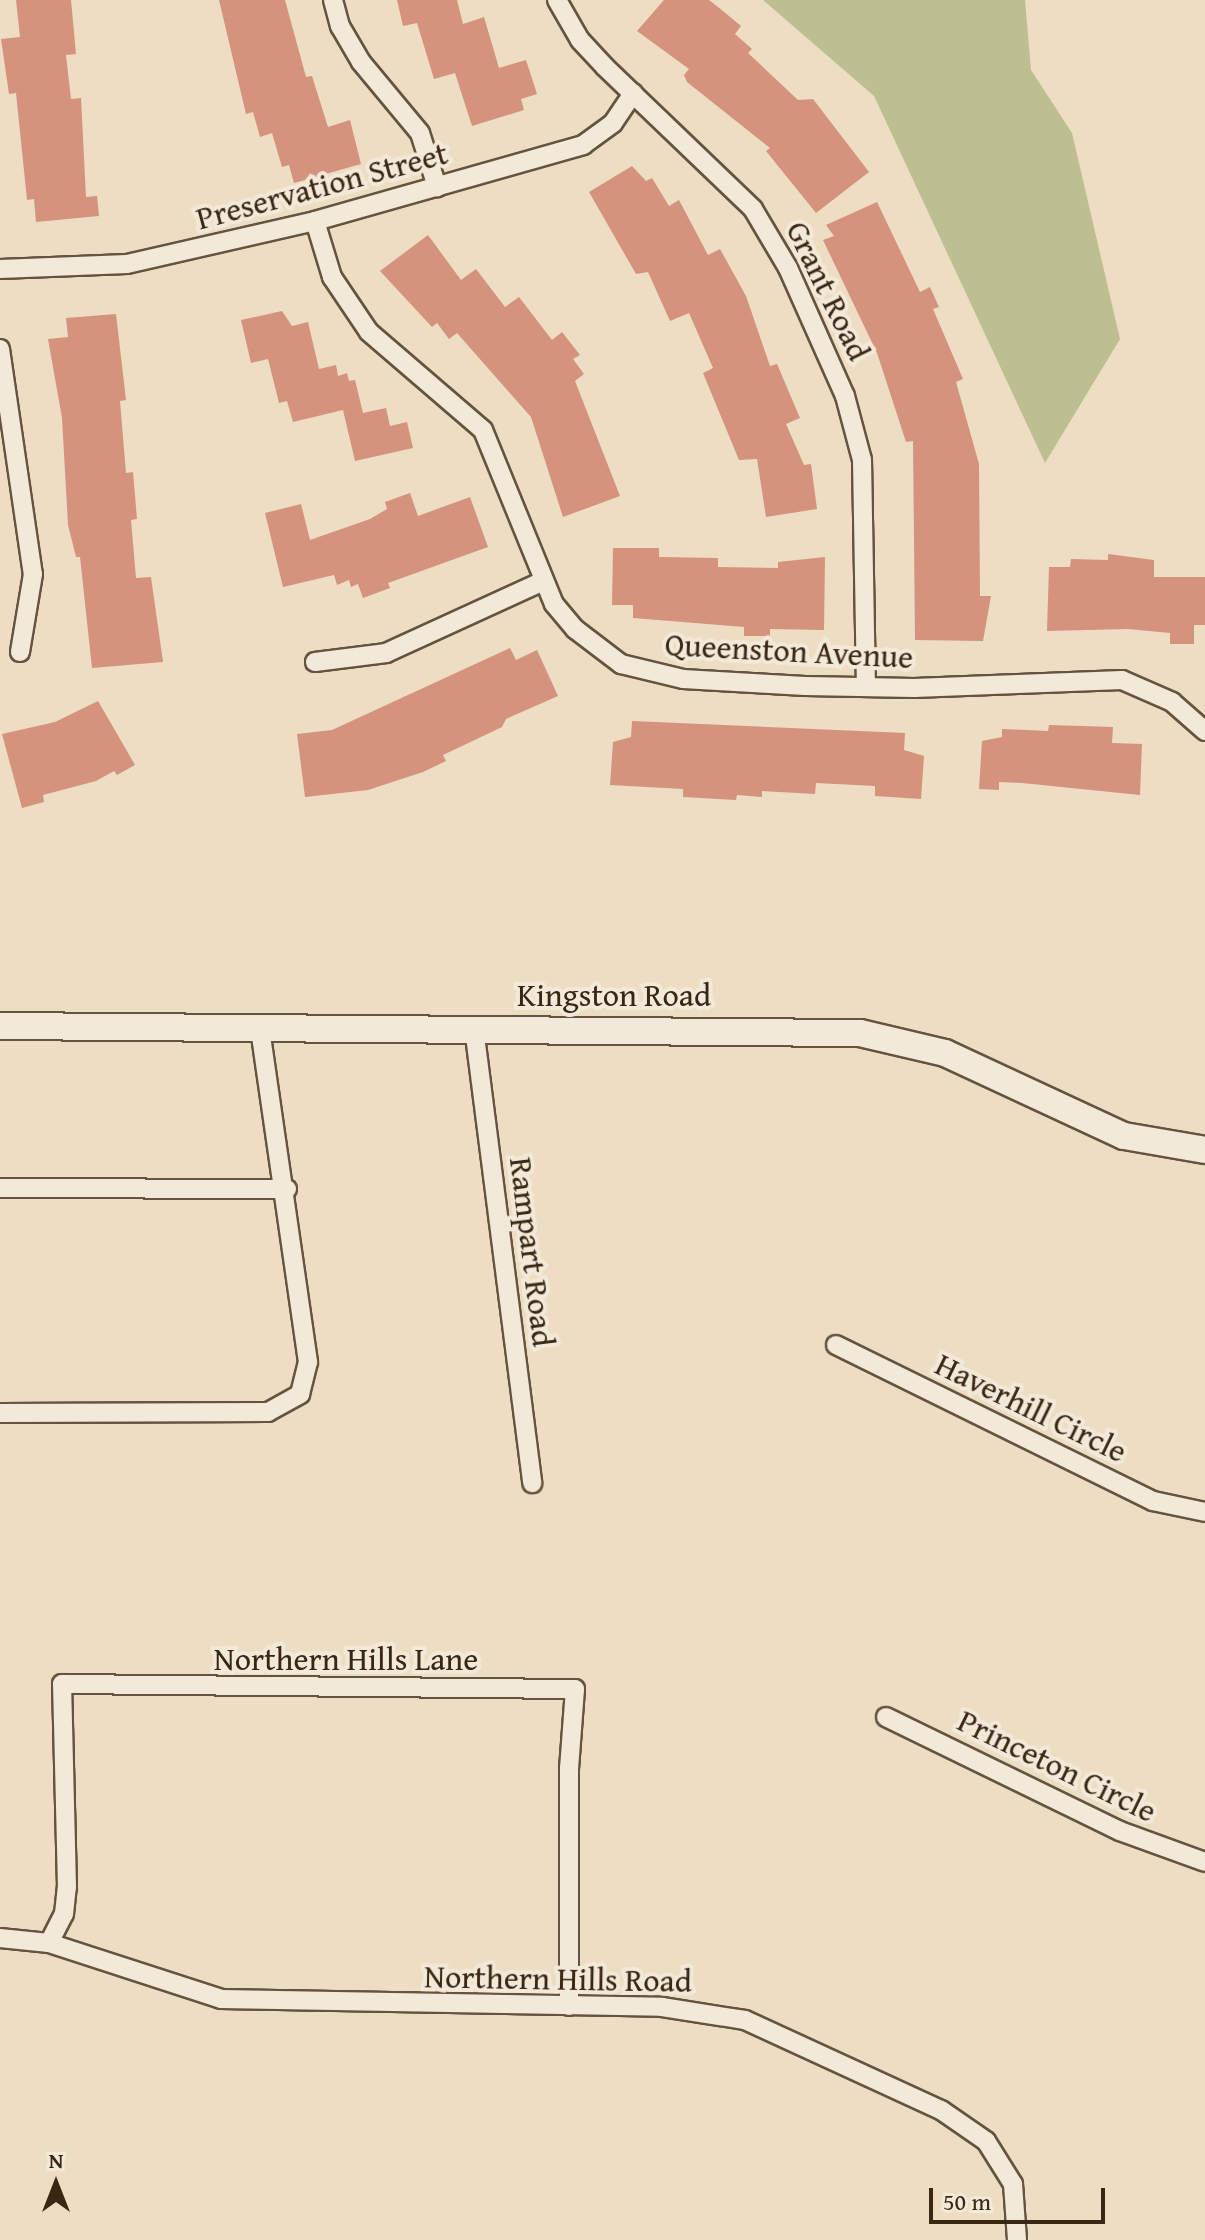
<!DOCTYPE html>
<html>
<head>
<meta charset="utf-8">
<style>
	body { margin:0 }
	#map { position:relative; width:1205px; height:2240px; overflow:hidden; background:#ecddc3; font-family:"Gentium Book Plus",serif }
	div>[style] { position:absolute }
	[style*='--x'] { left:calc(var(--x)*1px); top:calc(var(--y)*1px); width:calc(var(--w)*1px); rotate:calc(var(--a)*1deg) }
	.green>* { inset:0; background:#bdbf90 }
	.building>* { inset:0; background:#d5927d }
	.roads { filter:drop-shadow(2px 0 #64543f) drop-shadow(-2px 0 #64543f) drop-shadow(0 2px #64543f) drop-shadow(0 -2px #64543f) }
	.street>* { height:18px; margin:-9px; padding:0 9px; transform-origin:9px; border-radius:9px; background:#f3e9d8 }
	.secondary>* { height:26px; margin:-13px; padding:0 13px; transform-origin:13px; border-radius:13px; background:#f3e9d8 }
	span { translate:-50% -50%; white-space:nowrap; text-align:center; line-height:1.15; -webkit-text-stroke:8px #f3e9d8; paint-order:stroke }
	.street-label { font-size:32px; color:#372713 }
	.north { position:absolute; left:16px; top:2144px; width:80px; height:80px; -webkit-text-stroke:6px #f3e9d8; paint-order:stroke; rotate:0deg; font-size:22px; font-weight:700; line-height:32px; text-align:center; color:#372713 }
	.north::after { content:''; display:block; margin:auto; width:28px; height:36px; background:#372713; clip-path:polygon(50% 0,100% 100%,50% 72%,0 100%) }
	.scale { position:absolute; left:929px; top:2188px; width:176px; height:36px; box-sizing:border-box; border:4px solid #372713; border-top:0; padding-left:10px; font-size:24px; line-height:28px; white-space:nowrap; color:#372713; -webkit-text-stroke:6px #f3e9d8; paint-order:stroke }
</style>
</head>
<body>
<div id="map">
	<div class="green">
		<i style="clip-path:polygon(763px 0,1025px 0,1031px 70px,1072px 133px,1120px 339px,1045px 463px,874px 96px)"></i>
	</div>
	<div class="building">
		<i style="clip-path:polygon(16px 0,71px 0,76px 54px,66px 55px,71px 99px,81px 98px,86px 197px,97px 196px,99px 216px,36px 222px,34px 199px,27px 200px,16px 93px,9px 94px,1px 39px,20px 37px)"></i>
		<i style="clip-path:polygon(219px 0,285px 0,306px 77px,312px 76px,328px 127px,350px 120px,361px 164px,294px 183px,289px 165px,282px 167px,272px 133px,260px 137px,253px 112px,246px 114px)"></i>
		<i style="clip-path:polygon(397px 0,457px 0,463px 24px,484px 17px,499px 68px,526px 60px,537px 94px,521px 99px,524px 110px,472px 126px,455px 73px,434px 79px,417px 23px,403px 26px)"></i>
		<i style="clip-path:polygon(664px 0,709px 0,723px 11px,741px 26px,735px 34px,752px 49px,748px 53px,798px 100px,813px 99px,869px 172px,816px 213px,766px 151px,770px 148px,687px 82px,684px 75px,689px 69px,637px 31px)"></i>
		<i style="clip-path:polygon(632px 166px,646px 181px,652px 178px,669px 206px,679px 200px,708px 255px,720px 249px,746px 296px,770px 366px,777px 364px,800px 418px,786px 424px,804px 465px,811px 464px,817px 509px,766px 517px,757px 459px,739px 460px,703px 373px,713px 368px,689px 313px,670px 321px,648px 272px,636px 274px,589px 192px)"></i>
		<i style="clip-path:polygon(877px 202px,920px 292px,930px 287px,939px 307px,933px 309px,963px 379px,956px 382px,979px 464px,980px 596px,991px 596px,983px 641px,915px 640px,913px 441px,906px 442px,877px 353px,823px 240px,834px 236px,826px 225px)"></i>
		<i style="clip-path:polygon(428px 235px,461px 280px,476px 269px,505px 307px,519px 297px,552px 340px,562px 332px,580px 355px,573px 359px,584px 374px,575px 381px,620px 496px,563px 517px,531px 417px,457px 333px,449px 339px,437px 323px,432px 327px,380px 271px)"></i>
		<i style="clip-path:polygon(282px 311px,292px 326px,308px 322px,319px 369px,336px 365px,338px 376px,347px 373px,349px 381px,355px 380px,363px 413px,386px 408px,390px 426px,407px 422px,413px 448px,355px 461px,343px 410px,293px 422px,287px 401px,279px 403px,268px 359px,251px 363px,241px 320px)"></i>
		<i style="clip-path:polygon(116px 314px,126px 400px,120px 401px,126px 473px,133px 472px,137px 519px,131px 520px,136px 578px,151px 577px,163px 662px,92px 668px,80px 557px,76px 557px,68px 525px,62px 418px,48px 339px,68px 337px,66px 318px)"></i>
		<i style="clip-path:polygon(410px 493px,418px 516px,470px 497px,488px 547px,388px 583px,390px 588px,363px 598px,358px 584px,351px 587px,349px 580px,337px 585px,334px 575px,283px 587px,265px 513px,301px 504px,310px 540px,370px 519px,387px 509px,385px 502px)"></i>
		<i style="clip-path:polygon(613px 548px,659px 548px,659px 557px,718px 558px,718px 567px,778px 568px,778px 562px,825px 557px,824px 630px,770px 629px,770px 636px,744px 636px,744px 627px,633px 618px,633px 605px,612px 605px)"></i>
		<i style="clip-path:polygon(1108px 554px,1154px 560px,1154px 577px,1205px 577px,1205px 625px,1194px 625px,1194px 644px,1170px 644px,1170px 633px,1128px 629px,1047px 631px,1049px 567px,1070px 567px,1071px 559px,1108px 560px)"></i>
		<i style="clip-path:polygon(510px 648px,516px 660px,537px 650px,558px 696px,506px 719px,502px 727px,443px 755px,446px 761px,423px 772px,368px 790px,305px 797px,297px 734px,332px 730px)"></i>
		<i style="clip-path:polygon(98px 701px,135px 765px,117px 775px,114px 771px,96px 781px,43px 795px,44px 802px,22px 808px,2px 734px,55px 722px)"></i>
		<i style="clip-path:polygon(632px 721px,905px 733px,904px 750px,924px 756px,921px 799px,875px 796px,875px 786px,816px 783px,815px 794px,762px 791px,762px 797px,737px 795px,736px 800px,683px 797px,683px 789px,610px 785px,613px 742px,631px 737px)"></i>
		<i style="clip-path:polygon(1049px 725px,1113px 727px,1112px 743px,1142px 744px,1140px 795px,1022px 783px,999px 782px,999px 790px,979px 789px,982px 741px,1002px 737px,1002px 729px,1048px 731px)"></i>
	</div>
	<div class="roads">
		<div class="street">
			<i style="--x:333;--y:0;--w:27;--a:75"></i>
			<i style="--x:340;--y:26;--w:42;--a:59.7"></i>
			<i style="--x:361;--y:62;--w:92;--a:50.3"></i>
			<i style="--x:420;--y:133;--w:57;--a:72.5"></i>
			<i style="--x:557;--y:0;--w:46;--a:60.1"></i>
			<i style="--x:580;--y:40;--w:37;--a:47"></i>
			<i style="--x:605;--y:67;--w:205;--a:43.8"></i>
			<i style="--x:753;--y:209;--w:69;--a:59.3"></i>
			<i style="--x:788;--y:268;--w:140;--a:66"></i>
			<i style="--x:845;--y:396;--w:66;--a:75.1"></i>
			<i style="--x:862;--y:460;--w:227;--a:89"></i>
			<i style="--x:315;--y:221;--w:59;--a:73.1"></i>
			<i style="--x:332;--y:277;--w:66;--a:56.1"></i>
			<i style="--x:369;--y:332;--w:150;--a:40.7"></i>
			<i style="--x:483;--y:430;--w:188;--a:67.8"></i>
			<i style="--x:554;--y:604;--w:33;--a:50"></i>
			<i style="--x:575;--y:629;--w:58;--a:37.3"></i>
			<i style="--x:621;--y:664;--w:64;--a:13.6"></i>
			<i style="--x:683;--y:679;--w:122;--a:3.3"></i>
			<i style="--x:805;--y:686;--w:109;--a:1.1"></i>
			<i style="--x:914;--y:688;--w:208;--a:-2.2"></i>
			<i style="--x:1122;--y:680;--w:55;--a:23.7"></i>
			<i style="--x:1172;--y:702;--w:44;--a:41.3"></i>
			<i style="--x:0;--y:269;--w:127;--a:-2.3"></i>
			<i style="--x:127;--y:264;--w:193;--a:-12.9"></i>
			<i style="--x:315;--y:221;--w:279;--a:-15.8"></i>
			<i style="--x:583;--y:145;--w:37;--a:-36"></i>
			<i style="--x:613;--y:123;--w:36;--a:-56"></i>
			<i style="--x:0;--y:349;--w:227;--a:81.7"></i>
			<i style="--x:33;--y:574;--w:79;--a:99.5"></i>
			<i style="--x:315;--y:662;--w:72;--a:-7.2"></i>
			<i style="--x:386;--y:653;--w:173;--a:-24.6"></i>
			<i style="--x:474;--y:1028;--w:459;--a:82.7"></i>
			<i style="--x:0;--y:1188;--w:287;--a:0.2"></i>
			<i style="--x:836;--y:1345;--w:353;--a:26.2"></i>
			<i style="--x:1153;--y:1501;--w:53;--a:11.9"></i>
			<i style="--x:0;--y:1413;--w:268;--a:-0.2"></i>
			<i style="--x:268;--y:1412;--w:37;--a:-29"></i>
			<i style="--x:300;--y:1394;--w:33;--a:-76"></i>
			<i style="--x:308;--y:1362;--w:337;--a:-98.2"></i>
			<i style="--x:886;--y:1717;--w:260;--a:26"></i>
			<i style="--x:1120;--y:1831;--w:90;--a:20"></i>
			<i style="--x:0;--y:1938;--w:49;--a:5.8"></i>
			<i style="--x:49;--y:1943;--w:181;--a:18"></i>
			<i style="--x:221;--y:1999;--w:441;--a:1"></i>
			<i style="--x:662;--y:2007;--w:84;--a:8.9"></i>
			<i style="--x:745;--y:2020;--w:216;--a:24.7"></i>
			<i style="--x:941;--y:2110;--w:55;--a:34.6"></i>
			<i style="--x:986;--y:2141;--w:51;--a:57.9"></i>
			<i style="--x:1013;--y:2184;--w:56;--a:85.9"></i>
			<i style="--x:49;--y:1943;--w:33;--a:-63"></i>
			<i style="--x:64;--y:1914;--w:27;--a:-84"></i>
			<i style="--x:67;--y:1887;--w:203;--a:-91.4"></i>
			<i style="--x:62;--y:1684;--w:513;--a:0.56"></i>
			<i style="--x:575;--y:1689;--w:79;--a:94.3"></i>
			<i style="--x:569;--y:1768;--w:238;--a:90"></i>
		</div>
		<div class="secondary">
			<i style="--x:0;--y:1026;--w:860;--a:0.47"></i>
			<i style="--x:860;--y:1033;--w:87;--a:13.2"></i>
			<i style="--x:945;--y:1053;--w:197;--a:24.9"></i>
			<i style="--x:1124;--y:1136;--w:82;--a:9.8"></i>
		</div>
	</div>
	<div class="street-label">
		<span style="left:322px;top:186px;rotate:-15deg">Preservation Street</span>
		<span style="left:828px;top:291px;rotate:64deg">Grant Road</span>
		<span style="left:789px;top:651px;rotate:3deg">Queenston Avenue</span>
		<span style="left:614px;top:995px">Kingston Road</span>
		<span style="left:532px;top:1252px;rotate:83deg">Rampart Road</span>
		<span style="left:1031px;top:1408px;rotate:26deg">Haverhill Circle</span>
		<span style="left:346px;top:1659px">Northern Hills Lane</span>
		<span style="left:1057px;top:1766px;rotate:26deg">Princeton Circle</span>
		<span style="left:558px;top:1979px;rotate:1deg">Northern Hills Road</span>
	</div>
	<div class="north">N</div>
	<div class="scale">50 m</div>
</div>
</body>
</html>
